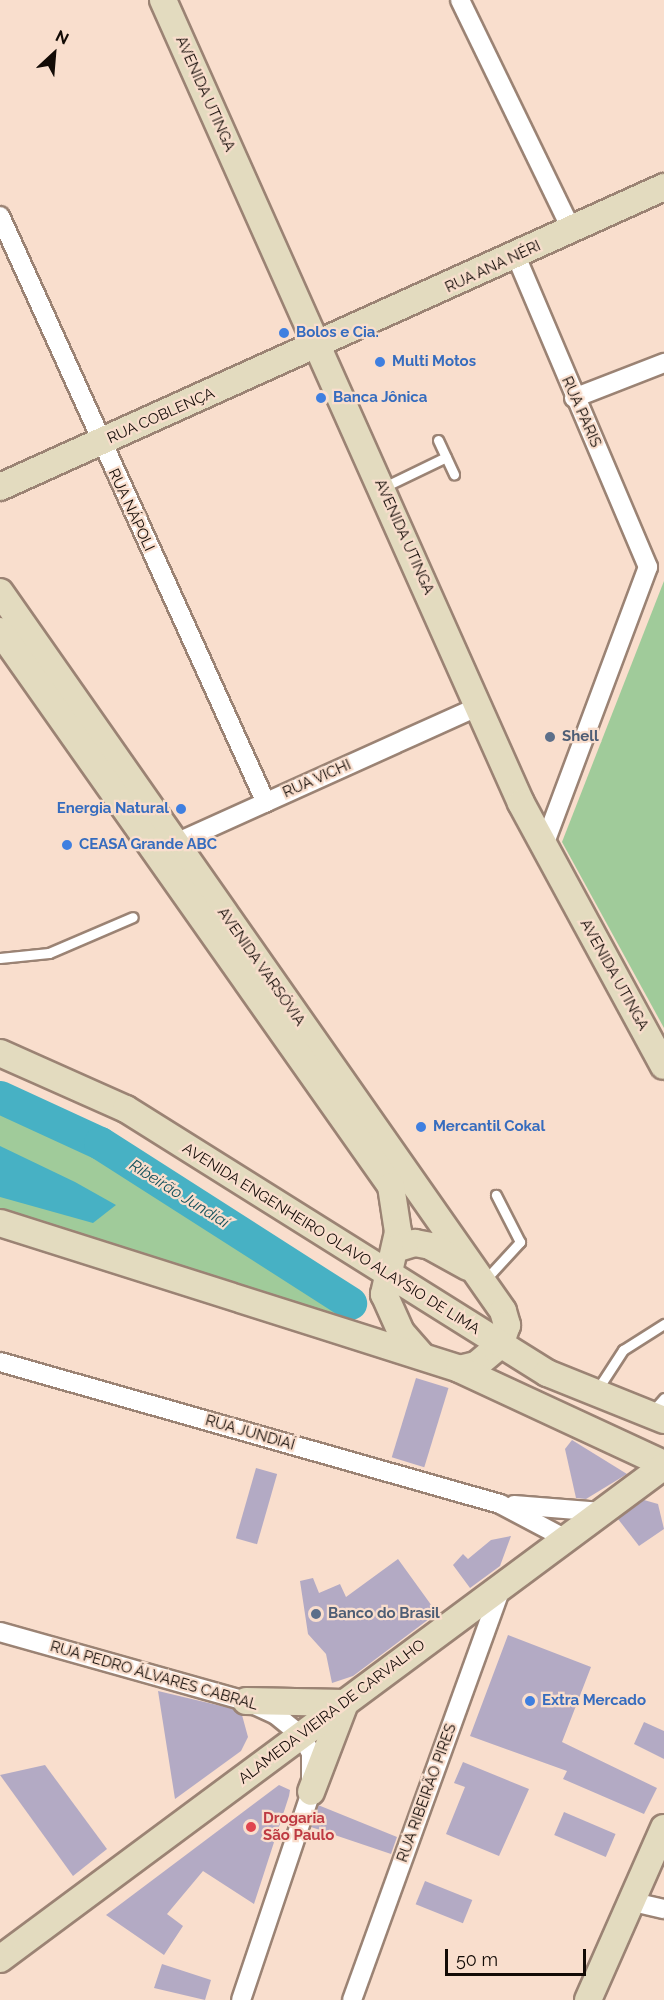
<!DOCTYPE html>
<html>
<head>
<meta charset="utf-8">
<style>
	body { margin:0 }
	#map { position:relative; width:664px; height:2000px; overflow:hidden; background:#f9decd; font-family:Raleway,sans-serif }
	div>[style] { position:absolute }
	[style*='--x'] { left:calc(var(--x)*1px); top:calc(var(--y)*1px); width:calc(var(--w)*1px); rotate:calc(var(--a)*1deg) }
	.green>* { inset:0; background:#a0cb9a }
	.water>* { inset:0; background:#47b1c4 }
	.river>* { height:33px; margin:-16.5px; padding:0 16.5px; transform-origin:16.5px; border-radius:16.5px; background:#47b1c4 }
	.building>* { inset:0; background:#b3aac4; transform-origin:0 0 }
	.roads { filter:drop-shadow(2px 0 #9b8374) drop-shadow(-2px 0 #9b8374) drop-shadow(0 2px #9b8374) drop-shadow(0 -2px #9b8374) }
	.lane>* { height:9px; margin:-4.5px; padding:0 4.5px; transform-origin:4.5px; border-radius:4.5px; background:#fff }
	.street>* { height:18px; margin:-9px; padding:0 9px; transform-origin:9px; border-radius:9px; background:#fff }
	.secondary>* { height:26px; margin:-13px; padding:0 13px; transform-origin:13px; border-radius:13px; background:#e3dbbf }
	.dots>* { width:16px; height:16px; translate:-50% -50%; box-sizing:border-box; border:3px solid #f9decd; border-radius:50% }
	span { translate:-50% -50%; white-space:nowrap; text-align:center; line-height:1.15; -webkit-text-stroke:4.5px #f9decd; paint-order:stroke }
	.street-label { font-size:15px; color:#130b06 }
	.shop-label { font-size:15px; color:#366cbe; font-weight:700 }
	.left { translate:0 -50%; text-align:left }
	.right { translate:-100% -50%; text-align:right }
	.service-label { font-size:15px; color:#4e5e75; font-weight:700 }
	.health-label { font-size:15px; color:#be3a42; font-weight:700 }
	.water-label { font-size:16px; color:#16525d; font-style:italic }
	.north { position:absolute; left:24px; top:24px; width:60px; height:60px; -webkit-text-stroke:4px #f9decd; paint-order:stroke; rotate:26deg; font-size:16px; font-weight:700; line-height:24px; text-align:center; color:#130b06 }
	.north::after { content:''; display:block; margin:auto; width:21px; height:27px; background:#130b06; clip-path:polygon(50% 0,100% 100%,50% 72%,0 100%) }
	.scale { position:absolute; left:445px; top:1949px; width:141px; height:27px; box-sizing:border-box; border:3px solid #130b06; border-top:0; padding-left:8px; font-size:18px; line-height:21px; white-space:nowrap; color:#130b06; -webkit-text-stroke:4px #f9decd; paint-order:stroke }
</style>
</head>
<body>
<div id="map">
	<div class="green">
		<i style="clip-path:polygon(664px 581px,664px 1028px,562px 842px)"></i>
		<i style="clip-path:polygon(0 1109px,90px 1147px,339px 1307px,338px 1315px,0 1208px)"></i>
	</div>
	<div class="water">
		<i style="clip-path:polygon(0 1146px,75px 1182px,116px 1205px,93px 1223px,0 1197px)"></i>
	</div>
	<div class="river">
		<i style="--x:0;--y:1097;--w:110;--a:24.7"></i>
		<i style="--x:100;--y:1143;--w:297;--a:32.6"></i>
	</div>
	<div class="building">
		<i style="left:416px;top:1378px;width:34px;height:83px;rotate:17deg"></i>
		<i style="clip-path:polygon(572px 1440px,627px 1474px,586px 1499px,576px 1498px,565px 1449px)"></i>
		<i style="left:256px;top:1468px;width:22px;height:73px;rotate:16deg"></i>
		<i style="clip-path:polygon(644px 1500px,658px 1504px,664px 1529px,639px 1546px,618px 1519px)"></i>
		<i style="clip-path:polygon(511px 1536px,500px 1566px,470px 1588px,453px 1565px,463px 1554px,468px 1559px,491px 1540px)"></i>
		<i style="clip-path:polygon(398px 1559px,437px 1613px,353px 1676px,332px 1683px,326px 1654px,308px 1634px,300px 1581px,313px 1578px,319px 1593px,340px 1584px,346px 1597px)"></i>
		<i style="clip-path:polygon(508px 1635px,591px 1667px,562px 1742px,657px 1788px,644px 1814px,563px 1779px,567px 1771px,470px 1736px)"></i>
		<i style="clip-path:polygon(158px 1691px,234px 1709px,242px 1715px,248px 1737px,241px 1751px,175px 1799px)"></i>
		<i style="clip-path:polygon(644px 1722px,664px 1731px,664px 1759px,634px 1744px)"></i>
		<i style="clip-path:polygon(463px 1762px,529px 1789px,499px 1856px,446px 1834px,465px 1787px,454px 1783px)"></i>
		<i style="clip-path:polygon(45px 1765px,107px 1849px,73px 1876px,0 1775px)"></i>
		<i style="clip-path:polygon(279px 1785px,290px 1790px,289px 1796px,254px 1904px,203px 1871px,167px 1914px,183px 1926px,164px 1955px,106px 1915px)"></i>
		<i style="clip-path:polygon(318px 1805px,397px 1837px,391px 1854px,311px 1827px)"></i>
		<i style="left:564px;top:1812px;width:56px;height:25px;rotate:23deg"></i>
		<i style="left:425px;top:1881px;width:51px;height:25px;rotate:22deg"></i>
		<i style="clip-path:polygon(162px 1964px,211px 1980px,205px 2000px,154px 1988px)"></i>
	</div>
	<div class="roads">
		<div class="lane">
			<i style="--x:438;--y:440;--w:38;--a:65"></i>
			<i style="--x:382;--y:488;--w:71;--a:-25.8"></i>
			<i style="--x:0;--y:958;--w:49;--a:-5.8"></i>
			<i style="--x:49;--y:953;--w:91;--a:-23.2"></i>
			<i style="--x:485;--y:1280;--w:52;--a:-47.4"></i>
			<i style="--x:520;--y:1242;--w:53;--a:-117.1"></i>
			<i style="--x:597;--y:1390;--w:48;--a:-57"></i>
			<i style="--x:623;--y:1350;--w:49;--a:-32.4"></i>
			<i style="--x:651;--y:1413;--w:20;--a:-49"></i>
		</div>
		<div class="street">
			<i style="--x:460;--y:0;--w:257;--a:64.1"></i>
			<i style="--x:0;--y:216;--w:644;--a:65.62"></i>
			<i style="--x:516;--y:256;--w:338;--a:67"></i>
			<i style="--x:648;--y:567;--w:300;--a:110.5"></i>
			<i style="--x:574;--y:398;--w:97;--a:-21.3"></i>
			<i style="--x:167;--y:847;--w:343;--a:-24.3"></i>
			<i style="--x:0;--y:1362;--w:520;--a:15.85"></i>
			<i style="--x:500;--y:1504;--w:75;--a:27.9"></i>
			<i style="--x:514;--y:1505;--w:88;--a:4.5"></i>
			<i style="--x:0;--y:1632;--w:255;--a:15.7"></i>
			<i style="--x:246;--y:1701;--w:33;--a:25"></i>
			<i style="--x:276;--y:1715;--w:32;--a:39"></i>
			<i style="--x:301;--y:1735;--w:21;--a:61"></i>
			<i style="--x:311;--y:1753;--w:39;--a:90"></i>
			<i style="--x:311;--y:1792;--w:219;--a:108.6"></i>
			<i style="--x:629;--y:1901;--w:36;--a:13"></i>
			<i style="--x:352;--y:2000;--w:440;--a:-70.1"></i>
		</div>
		<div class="secondary">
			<i style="--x:163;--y:0;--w:879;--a:65.97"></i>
			<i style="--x:521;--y:803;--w:299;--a:61.5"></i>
			<i style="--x:0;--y:487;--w:729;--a:-24.31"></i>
			<i style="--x:0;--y:592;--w:877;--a:55.02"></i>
			<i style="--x:503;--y:1311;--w:15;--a:74"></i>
			<i style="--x:507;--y:1325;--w:21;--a:109"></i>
			<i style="--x:500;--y:1345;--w:31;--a:140"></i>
			<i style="--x:476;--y:1365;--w:17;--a:167"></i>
			<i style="--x:0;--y:631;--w:679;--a:54.84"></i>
			<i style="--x:391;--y:1186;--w:47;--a:81.3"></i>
			<i style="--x:398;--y:1232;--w:64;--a:102.7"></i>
			<i style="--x:384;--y:1294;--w:42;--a:65.9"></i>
			<i style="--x:401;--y:1332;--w:32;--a:49"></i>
			<i style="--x:0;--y:1053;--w:138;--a:24"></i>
			<i style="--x:126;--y:1109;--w:497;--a:32.1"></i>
			<i style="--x:547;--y:1373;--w:126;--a:21.9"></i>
			<i style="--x:0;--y:1223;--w:482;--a:17.6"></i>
			<i style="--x:459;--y:1369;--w:226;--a:24.9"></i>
			<i style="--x:395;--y:1249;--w:21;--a:-17"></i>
			<i style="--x:415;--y:1243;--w:15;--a:11"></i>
			<i style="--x:430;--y:1246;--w:43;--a:28.9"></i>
			<i style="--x:246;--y:1701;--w:99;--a:1.2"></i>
			<i style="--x:345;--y:1703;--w:95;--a:110.9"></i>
			<i style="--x:0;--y:1959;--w:827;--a:-36.59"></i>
			<i style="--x:588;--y:2000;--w:188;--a:-66.2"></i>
		</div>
	</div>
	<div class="dots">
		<i style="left:284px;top:333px;background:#3f7fe0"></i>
		<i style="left:380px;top:362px;background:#3f7fe0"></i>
		<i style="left:321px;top:398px;background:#3f7fe0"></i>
		<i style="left:550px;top:737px;background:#5c6f8a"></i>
		<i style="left:181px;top:809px;background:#3f7fe0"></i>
		<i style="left:67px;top:845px;background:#3f7fe0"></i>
		<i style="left:421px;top:1127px;background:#3f7fe0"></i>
		<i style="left:316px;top:1614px;background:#5c6f8a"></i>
		<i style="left:530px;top:1701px;background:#3f7fe0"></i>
		<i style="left:251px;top:1827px;background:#e0444e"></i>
	</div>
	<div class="street-label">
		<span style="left:205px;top:94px;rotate:66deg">AVENIDA UTINGA</span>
		<span style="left:493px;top:267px;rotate:-25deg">RUA ANA NÉRI</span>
		<span style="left:581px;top:412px;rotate:66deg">RUA PARIS</span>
		<span style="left:161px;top:416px;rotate:-24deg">RUA COBLENÇA</span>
		<span style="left:131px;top:510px;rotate:65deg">RUA NÁPOLI</span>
		<span style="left:404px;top:537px;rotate:66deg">AVENIDA UTINGA</span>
		<span style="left:317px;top:779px;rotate:-24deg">RUA VICHI</span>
		<span style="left:261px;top:967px;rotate:55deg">AVENIDA VARSÓVIA</span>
		<span style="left:614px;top:975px;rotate:61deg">AVENIDA UTINGA</span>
		<span style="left:331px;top:1239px;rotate:32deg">AVENIDA ENGENHEIRO OLAVO ALAYSIO DE LIMA</span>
		<span style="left:250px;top:1433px;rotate:16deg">RUA JUNDIAÍ</span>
		<span style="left:154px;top:1676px;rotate:16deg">RUA PEDRO ÁLVARES CABRAL</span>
		<span style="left:332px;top:1712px;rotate:-37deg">ALAMEDA VIEIRA DE CARVALHO</span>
		<span style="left:427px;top:1793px;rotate:-70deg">RUA RIBEIRÃO PIRES</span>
	</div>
	<div class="shop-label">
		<span class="left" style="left:296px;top:333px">Bolos e Cia.</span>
		<span class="left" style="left:392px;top:362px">Multi Motos</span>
		<span class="left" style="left:333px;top:398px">Banca Jônica</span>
		<span class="right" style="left:169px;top:809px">Energia Natural</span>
		<span class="left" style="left:79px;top:845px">CEASA Grande ABC</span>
		<span class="left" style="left:433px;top:1127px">Mercantil Cokal</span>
		<span class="left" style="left:542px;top:1701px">Extra Mercado</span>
	</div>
	<div class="service-label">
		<span class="left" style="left:562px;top:737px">Shell</span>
		<span class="left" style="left:328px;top:1614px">Banco do Brasil</span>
	</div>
	<div class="health-label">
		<span class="left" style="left:263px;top:1827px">Drogaria<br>São Paulo</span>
	</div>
	<div class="water-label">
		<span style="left:179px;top:1194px;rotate:32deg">Ribeirão Jundiaí</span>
	</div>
	<div class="north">N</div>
	<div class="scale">50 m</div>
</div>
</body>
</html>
